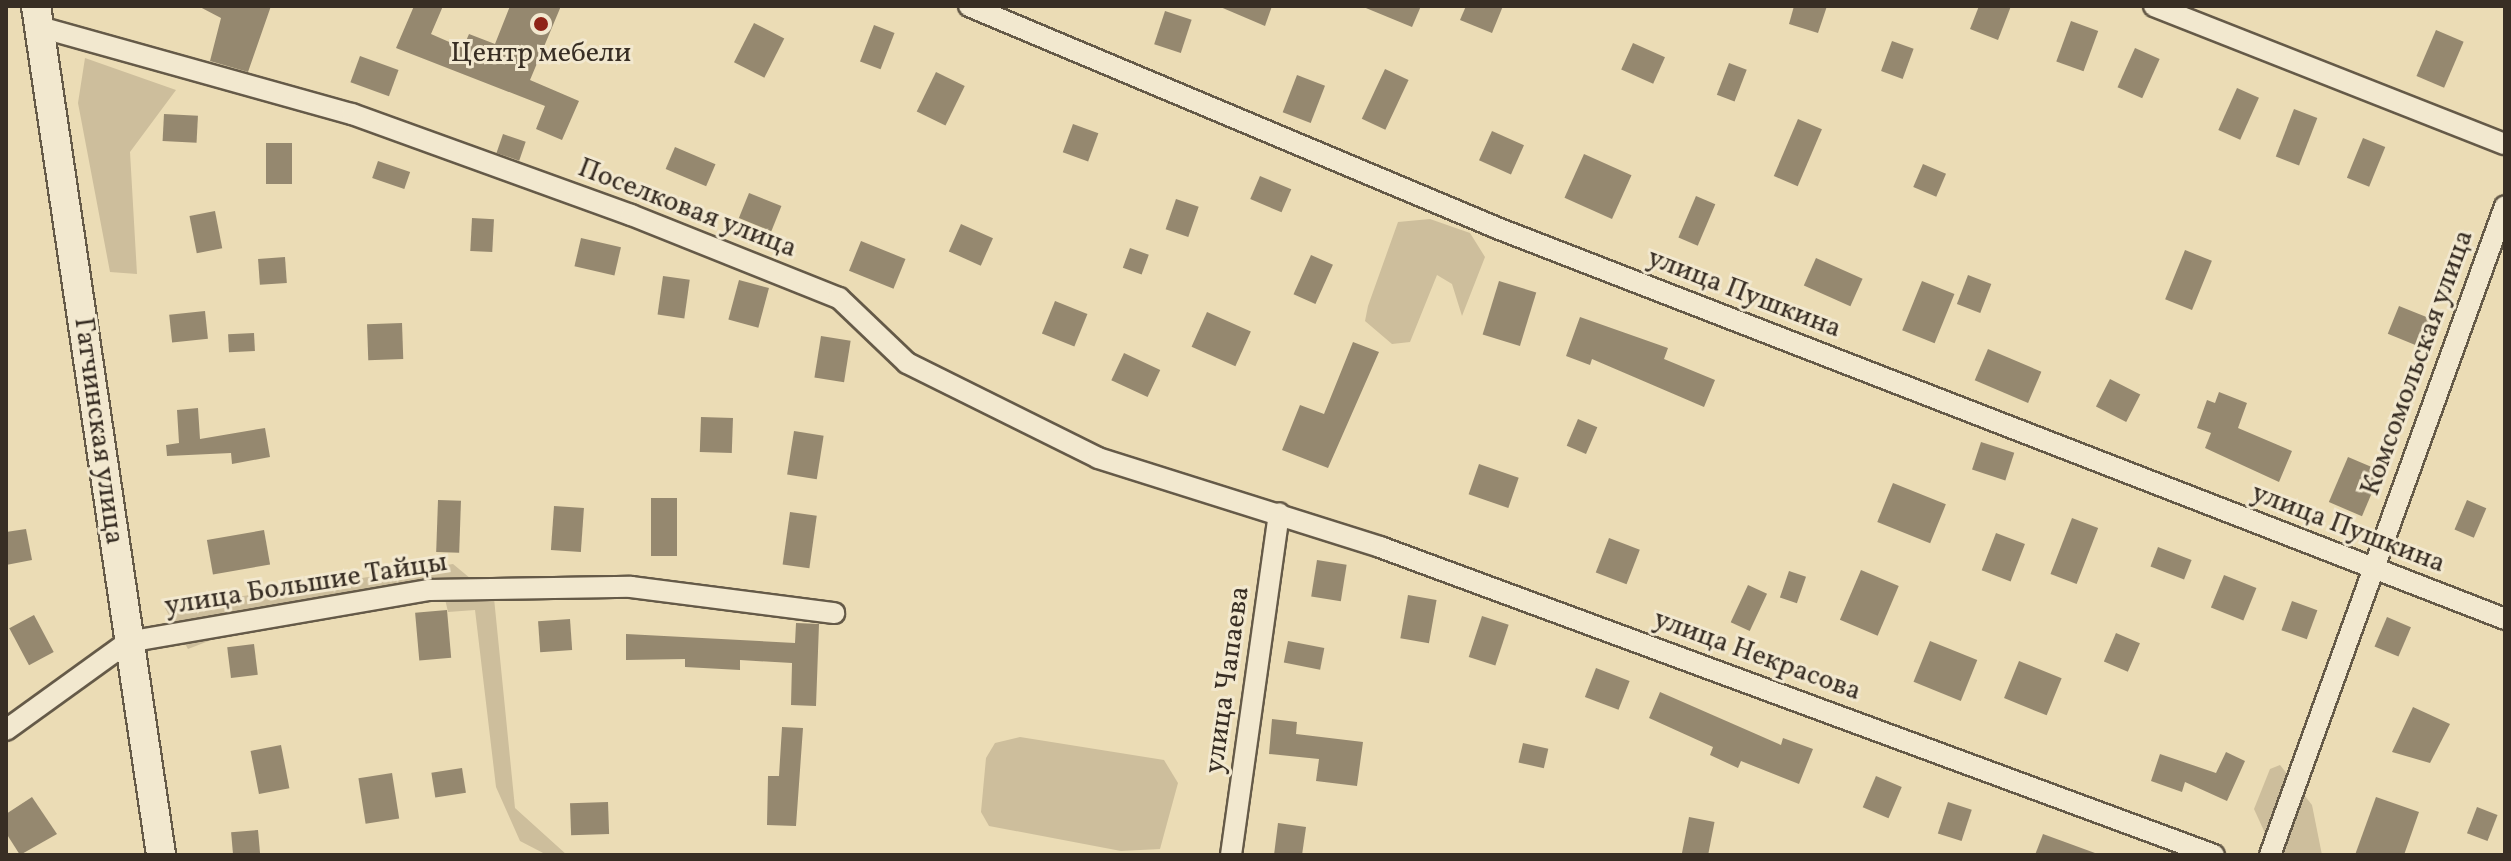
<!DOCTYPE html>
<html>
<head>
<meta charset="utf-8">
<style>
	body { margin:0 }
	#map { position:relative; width:2511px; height:861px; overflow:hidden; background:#ebdcb5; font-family:Vollkorn,serif }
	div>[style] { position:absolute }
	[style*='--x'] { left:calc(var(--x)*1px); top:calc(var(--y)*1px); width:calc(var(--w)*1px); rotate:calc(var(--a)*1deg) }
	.green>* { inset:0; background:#cdbe9c }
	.building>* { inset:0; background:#95886f; transform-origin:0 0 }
	.roads { filter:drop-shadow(2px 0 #655a48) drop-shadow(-2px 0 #655a48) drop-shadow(0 2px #655a48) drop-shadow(0 -2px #655a48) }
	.minor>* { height:20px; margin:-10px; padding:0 10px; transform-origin:10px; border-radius:10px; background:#f2e8cf }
	.secondary>* { height:28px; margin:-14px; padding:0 14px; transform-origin:14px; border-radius:14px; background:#f2e8cf }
	.dots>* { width:22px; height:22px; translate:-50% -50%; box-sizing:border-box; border:4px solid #f2e8cf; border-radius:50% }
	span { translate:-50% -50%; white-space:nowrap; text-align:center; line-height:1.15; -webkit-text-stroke:6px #f2e8cf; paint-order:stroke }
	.poi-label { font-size:28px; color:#382e24 }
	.street-label { font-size:28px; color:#382e24 }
	.frame { position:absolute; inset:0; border:8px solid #382e24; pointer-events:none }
</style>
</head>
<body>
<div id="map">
	<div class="green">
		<i style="clip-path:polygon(85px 58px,176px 90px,130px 152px,137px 274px,110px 272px,78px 103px)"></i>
		<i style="clip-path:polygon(1430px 219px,1470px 233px,1485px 257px,1462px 316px,1452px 284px,1437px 275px,1410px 342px,1392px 344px,1365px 321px,1368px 306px,1398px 222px)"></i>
		<i style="clip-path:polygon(453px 564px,494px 598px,515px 808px,567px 855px,547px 855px,520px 841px,496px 787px,475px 610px,448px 612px,445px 599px,232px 632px,188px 649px,165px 608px)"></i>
		<i style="clip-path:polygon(1020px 737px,1164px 760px,1178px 783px,1160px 849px,1121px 851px,989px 826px,981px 812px,986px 758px,995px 743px)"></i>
		<i style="clip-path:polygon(2280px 765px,2312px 805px,2322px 855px,2275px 855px,2254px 809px,2270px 769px)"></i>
	</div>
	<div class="building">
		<i style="clip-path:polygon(198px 6px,271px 6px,248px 72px,210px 61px,221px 18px)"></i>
		<i style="clip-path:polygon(414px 6px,443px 6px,431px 34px,463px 48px,469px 34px,495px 44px,510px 6px,561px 6px,530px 80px,579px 101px,562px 140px,536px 129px,545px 106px,396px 48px)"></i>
		<i style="clip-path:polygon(1218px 6px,1272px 6px,1265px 26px)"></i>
		<i style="clip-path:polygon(1361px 6px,1421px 6px,1412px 27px)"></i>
		<i style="clip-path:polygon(1466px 6px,1503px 6px,1492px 33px,1460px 20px)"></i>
		<i style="clip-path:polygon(1794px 6px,1827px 6px,1818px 33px,1789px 24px)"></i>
		<i style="clip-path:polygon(1979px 6px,2011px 6px,1998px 40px,1970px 29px)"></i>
		<i style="left:1165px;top:11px;width:28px;height:35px;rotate:18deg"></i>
		<i style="left:2071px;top:21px;width:29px;height:43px;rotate:20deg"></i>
		<i style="left:754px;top:23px;width:34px;height:44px;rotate:27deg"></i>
		<i style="left:874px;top:25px;width:22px;height:39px;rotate:21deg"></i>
		<i style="left:2436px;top:30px;width:30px;height:50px;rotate:23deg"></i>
		<i style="left:1892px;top:41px;width:23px;height:32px;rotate:20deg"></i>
		<i style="left:1633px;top:43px;width:35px;height:29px;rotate:24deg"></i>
		<i style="left:2135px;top:48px;width:27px;height:43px;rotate:24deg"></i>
		<i style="left:360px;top:56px;width:41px;height:28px;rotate:20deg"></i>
		<i style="left:1729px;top:63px;width:19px;height:34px;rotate:21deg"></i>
		<i style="left:1385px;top:69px;width:26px;height:55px;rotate:25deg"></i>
		<i style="left:936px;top:72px;width:32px;height:44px;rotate:26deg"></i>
		<i style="left:1297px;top:75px;width:30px;height:40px;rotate:21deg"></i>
		<i style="left:2237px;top:88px;width:24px;height:46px;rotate:24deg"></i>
		<i style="left:2294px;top:109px;width:25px;height:51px;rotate:21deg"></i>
		<i style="left:164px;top:114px;width:34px;height:27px;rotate:3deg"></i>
		<i style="left:1798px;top:119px;width:26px;height:62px;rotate:23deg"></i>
		<i style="left:1073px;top:124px;width:27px;height:30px;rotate:20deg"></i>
		<i style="left:1492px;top:131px;width:35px;height:32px;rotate:24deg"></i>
		<i style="left:503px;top:134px;width:24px;height:20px;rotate:19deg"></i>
		<i style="left:2363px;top:138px;width:24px;height:43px;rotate:22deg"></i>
		<i style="left:266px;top:143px;width:26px;height:41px"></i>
		<i style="left:675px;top:147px;width:44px;height:24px;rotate:23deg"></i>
		<i style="left:1584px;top:154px;width:52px;height:48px;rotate:24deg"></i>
		<i style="left:378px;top:161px;width:34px;height:18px;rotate:19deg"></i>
		<i style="left:1923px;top:164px;width:25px;height:25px;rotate:23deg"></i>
		<i style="left:1260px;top:176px;width:34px;height:25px;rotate:23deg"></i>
		<i style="left:749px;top:193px;width:35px;height:27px;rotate:22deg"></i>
		<i style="left:1696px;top:196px;width:21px;height:45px;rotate:23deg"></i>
		<i style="left:1176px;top:199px;width:24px;height:32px;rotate:19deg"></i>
		<i style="left:215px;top:211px;width:38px;height:26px;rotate:79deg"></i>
		<i style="left:472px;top:218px;width:22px;height:33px;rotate:3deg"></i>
		<i style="left:961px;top:224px;width:35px;height:30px;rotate:24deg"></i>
		<i style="left:581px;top:238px;width:41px;height:29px;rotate:13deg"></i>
		<i style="left:861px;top:241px;width:48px;height:32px;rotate:22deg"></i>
		<i style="left:1130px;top:248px;width:20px;height:21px;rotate:20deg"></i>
		<i style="left:2185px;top:250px;width:29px;height:53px;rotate:22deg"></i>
		<i style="left:1311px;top:255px;width:24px;height:43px;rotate:24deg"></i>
		<i style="left:285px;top:257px;width:26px;height:27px;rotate:86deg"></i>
		<i style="left:1816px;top:258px;width:51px;height:30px;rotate:24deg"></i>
		<i style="left:1968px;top:275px;width:25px;height:31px;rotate:21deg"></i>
		<i style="left:663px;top:276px;width:27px;height:39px;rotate:8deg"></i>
		<i style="left:739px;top:280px;width:31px;height:41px;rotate:15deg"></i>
		<i style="left:1499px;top:281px;width:39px;height:56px;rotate:17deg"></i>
		<i style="left:1922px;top:281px;width:35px;height:53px;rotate:22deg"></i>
		<i style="left:1055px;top:301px;width:35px;height:35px;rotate:22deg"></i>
		<i style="left:2399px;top:306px;width:41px;height:30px;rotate:22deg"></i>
		<i style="left:205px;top:311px;width:28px;height:36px;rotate:84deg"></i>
		<i style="left:1207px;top:312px;width:48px;height:38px;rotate:24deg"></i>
		<i style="clip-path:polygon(1580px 317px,1668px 348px,1664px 359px,1715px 380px,1704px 407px,1592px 359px,1590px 365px,1566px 356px)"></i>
		<i style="left:402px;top:323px;width:36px;height:35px;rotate:88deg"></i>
		<i style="left:254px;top:333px;width:18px;height:26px;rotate:87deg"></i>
		<i style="left:821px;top:336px;width:30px;height:42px;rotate:9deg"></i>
		<i style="clip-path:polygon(1353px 342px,1379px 352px,1328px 468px,1282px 450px,1300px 405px,1324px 414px)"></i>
		<i style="left:1988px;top:349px;width:58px;height:34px;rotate:23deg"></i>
		<i style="left:1124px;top:353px;width:40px;height:30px;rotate:25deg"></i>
		<i style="left:2110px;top:379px;width:34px;height:31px;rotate:27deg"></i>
		<i style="clip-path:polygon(2219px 392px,2247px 403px,2238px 428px,2292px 451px,2279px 482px,2205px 448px,2211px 433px,2197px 428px,2207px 400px,2215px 403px)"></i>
		<i style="clip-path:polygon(198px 408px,200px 439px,265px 428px,270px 457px,232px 464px,231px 453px,167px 456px,166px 445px,179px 443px,177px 410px)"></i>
		<i style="left:701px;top:417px;width:32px;height:35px;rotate:2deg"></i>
		<i style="left:1578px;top:419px;width:21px;height:29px;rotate:23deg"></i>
		<i style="left:794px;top:431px;width:30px;height:44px;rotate:9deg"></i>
		<i style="left:1981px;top:442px;width:35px;height:29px;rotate:18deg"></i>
		<i style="left:2348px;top:457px;width:36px;height:49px;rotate:23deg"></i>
		<i style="left:1479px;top:464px;width:42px;height:32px;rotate:19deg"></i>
		<i style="left:1893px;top:483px;width:57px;height:42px;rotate:22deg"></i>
		<i style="left:651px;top:498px;width:26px;height:58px"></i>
		<i style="left:438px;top:500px;width:23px;height:52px;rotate:2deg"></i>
		<i style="left:2467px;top:500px;width:21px;height:32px;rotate:23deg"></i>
		<i style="left:554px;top:506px;width:30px;height:44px;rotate:4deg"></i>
		<i style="left:790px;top:512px;width:27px;height:53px;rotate:8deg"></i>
		<i style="left:2072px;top:518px;width:28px;height:60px;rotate:21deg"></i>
		<i style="clip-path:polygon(26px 529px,32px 560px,6px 565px,6px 532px)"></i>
		<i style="left:264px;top:530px;width:35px;height:58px;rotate:80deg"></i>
		<i style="left:1996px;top:533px;width:31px;height:40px;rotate:21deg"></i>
		<i style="left:1609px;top:538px;width:33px;height:37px;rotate:21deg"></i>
		<i style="left:2158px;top:547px;width:36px;height:21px;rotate:21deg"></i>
		<i style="left:1317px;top:560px;width:30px;height:37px;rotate:9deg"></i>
		<i style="left:1861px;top:570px;width:41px;height:54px;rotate:23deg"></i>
		<i style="left:1789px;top:571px;width:18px;height:28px;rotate:19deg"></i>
		<i style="left:2224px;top:575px;width:35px;height:35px;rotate:22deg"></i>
		<i style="left:1748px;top:585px;width:21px;height:41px;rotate:25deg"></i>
		<i style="left:1408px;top:595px;width:29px;height:44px;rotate:10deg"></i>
		<i style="left:2292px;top:601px;width:27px;height:31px;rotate:20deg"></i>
		<i style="left:447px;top:610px;width:48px;height:32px;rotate:85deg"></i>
		<i style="left:34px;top:615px;width:42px;height:28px;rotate:62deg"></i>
		<i style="left:1482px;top:616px;width:28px;height:43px;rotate:18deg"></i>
		<i style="left:2387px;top:617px;width:26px;height:32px;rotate:23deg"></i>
		<i style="left:570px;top:619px;width:31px;height:32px;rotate:86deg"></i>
		<i style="clip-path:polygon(796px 623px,819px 624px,816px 706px,791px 705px,792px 663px,740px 660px,740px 670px,685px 667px,685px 659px,626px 660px,626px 634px,795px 643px)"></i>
		<i style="left:2116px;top:633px;width:26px;height:31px;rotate:23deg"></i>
		<i style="left:1288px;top:641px;width:37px;height:22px;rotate:11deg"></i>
		<i style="left:1930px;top:641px;width:51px;height:44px;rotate:22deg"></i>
		<i style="left:254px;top:644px;width:31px;height:27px;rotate:83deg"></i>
		<i style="left:2019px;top:661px;width:46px;height:40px;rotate:22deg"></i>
		<i style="left:1596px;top:668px;width:36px;height:31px;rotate:21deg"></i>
		<i style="clip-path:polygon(1660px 692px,1781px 745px,1783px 738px,1813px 749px,1799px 784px,1741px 761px,1738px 768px,1710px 755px,1713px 747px,1649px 718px)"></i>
		<i style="clip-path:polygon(2413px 707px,2450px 724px,2430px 763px,2392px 752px)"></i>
		<i style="clip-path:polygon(1272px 719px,1297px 722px,1296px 734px,1363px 742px,1357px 786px,1316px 781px,1319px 759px,1269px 754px)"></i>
		<i style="clip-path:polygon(782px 727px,803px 728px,796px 826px,767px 825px,768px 776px,779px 776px)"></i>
		<i style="left:1523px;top:743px;width:26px;height:20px;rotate:13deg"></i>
		<i style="left:281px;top:745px;width:44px;height:31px;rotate:79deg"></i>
		<i style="clip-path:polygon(2226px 752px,2245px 761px,2227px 801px,2185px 782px,2182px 792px,2151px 781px,2160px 754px,2216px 773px)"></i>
		<i style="left:462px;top:768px;width:25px;height:31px;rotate:81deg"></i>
		<i style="left:392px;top:773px;width:46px;height:34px;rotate:81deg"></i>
		<i style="left:1876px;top:776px;width:28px;height:34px;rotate:23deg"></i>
		<i style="clip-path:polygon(32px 797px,57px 834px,20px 855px,6px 833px,6px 814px)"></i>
		<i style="clip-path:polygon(2376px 797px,2419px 812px,2404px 855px,2355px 855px)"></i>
		<i style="left:608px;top:802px;width:32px;height:38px;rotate:88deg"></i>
		<i style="left:1948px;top:802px;width:25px;height:33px;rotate:18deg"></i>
		<i style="left:2477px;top:807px;width:22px;height:28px;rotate:21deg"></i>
		<i style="left:1689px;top:817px;width:26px;height:38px;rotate:11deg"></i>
		<i style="clip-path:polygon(1278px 823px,1306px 827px,1302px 855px,1274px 855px)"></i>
		<i style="left:258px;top:830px;width:25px;height:27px;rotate:85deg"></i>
		<i style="clip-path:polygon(2043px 834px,2095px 853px,2095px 855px,2035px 855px)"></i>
	</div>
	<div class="roads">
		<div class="minor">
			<i style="--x:969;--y:6;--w:573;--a:22.8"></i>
			<i style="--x:1497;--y:228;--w:1081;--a:21.2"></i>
			<i style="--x:2154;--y:6;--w:377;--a:21.5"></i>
			<i style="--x:40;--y:27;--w:324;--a:15.6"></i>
			<i style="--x:352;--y:114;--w:297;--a:19.9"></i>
			<i style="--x:631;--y:215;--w:224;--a:21.8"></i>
			<i style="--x:839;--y:298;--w:94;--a:43.7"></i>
			<i style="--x:907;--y:363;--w:213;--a:26.4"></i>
			<i style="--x:1098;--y:458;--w:296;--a:17.5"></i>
			<i style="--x:1380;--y:547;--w:889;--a:20.27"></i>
			<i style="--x:6;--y:730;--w:150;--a:-35.8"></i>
			<i style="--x:128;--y:642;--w:306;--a:-9.8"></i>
			<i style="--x:430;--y:590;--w:201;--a:-0.9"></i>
			<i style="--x:631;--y:587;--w:205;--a:7.3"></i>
			<i style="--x:1231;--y:855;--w:345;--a:-82"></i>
			<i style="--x:2270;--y:855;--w:690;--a:-70.09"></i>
		</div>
		<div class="secondary">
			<i style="--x:36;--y:6;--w:858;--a:81.62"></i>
		</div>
	</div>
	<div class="dots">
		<i style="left:541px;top:24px;background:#8f2418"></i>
	</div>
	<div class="poi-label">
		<span style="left:541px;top:54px">Центр мебели</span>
	</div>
	<div class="street-label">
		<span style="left:687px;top:209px;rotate:21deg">Поселковая улица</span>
		<span style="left:1744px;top:294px;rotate:21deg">улица Пушкина</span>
		<span style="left:2418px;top:363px;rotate:-70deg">Комсомольская улица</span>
		<span style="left:98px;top:431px;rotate:82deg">Гатчинская улица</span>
		<span style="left:2348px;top:529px;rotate:21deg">улица Пушкина</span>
		<span style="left:306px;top:585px;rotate:-9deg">улица Большие Тайцы</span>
		<span style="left:1757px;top:656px;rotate:20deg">улица Некрасова</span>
		<span style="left:1228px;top:680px;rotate:-82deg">улица Чапаева</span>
	</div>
	<div class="frame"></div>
</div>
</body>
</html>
